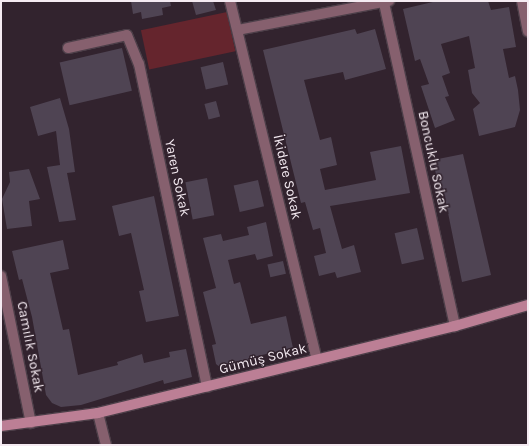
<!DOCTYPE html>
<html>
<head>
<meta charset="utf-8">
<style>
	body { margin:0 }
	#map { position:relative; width:529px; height:446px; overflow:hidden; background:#32232e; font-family:Karla,sans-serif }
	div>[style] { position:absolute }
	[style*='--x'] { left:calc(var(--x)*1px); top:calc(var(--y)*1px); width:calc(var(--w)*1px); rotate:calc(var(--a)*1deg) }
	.green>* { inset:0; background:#65252d; transform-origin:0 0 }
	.building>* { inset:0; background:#4f4453; transform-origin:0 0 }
	.roads { filter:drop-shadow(1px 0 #4d3f49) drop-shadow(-1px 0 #4d3f49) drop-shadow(0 1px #4d3f49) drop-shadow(0 -1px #4d3f49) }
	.street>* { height:10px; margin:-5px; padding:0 5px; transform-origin:5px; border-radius:5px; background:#86606e }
	.secondary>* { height:10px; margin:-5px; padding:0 5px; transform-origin:5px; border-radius:5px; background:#bc7f95 }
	span { translate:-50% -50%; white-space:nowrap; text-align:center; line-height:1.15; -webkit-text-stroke:3px #32232e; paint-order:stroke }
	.street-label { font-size:14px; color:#f5ebf2 }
	.frame { position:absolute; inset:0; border:2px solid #f5ebf2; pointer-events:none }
</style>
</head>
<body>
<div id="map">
	<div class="green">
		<i style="left:227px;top:12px;width:40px;height:88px;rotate:78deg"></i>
	</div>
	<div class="building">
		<i style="clip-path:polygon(131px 1px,170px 1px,171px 6px,162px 8px,163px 15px,142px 19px,141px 12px,133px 14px)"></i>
		<i style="clip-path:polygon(192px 1px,213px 1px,216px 10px,196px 15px)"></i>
		<i style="clip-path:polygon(437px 1px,488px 1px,491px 10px,509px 7px,516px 47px,503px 49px,509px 78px,515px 76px,518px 90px,520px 110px,515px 127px,479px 136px,473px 109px,480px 103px,472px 93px,468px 70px,475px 68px,469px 36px,441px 44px,450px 73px,442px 76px,449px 96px,445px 97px,455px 120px,435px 128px,421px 86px,429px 84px,420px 59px,415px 61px,403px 9px)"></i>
		<i style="clip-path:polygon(355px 29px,357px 34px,375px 29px,386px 69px,345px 80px,343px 72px,304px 80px,320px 140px,331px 137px,337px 165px,320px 169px,325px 190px,376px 180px,370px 152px,401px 146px,410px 193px,330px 206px,342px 249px,354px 245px,361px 272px,337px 278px,335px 272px,319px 276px,314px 256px,326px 253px,320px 228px,313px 230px,305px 202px,301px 203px,263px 50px)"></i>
		<i style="left:122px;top:48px;width:44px;height:64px;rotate:77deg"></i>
		<i style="left:223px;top:62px;width:23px;height:23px;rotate:77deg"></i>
		<i style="clip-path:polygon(60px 98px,69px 129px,75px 172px,67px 173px,76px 220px,59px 222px,47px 167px,60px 165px,56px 131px,38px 136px,30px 107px)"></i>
		<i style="left:216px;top:101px;width:16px;height:12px;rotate:75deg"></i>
		<i style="clip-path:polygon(463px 154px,491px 275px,462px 282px,443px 188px,439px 189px,433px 160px)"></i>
		<i style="clip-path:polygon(29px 169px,40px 199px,29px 201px,32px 226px,7px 229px,2px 199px,10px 182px,9px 172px)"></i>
		<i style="left:207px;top:178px;width:38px;height:22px;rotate:79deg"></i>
		<i style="left:258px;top:180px;width:27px;height:25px;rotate:77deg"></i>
		<i style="clip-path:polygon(154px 196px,179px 316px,146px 322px,139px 291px,144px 290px,131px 233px,119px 236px,112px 206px)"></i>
		<i style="clip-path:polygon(266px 222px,273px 256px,257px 260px,255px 254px,228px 260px,234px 284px,240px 282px,251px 324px,286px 316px,293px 348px,249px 358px,249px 362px,221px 368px,216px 364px,212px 345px,216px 344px,203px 292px,216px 288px,203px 238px,221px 234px,223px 241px,249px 235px,247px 227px)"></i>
		<i style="left:417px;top:228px;width:32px;height:23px;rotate:77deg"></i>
		<i style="clip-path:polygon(63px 240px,69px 269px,50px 273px,63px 330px,69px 329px,78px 375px,118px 365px,117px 362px,142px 354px,144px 363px,170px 357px,169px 352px,186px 349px,192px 377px,164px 384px,163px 380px,81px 405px,61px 407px,52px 403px,46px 395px,32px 317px,22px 279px,19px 280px,12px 251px)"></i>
		<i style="left:283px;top:261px;width:13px;height:16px;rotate:77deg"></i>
	</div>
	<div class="roads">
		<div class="street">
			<i style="--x:230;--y:1;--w:369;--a:76.4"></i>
			<i style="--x:522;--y:1;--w:31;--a:79"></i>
			<i style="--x:384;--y:3;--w:331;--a:77.6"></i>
			<i style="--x:238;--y:30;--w:154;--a:-10.9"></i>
			<i style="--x:68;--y:48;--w:60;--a:-12.4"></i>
			<i style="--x:127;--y:35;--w:31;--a:68"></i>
			<i style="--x:139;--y:64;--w:330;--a:78.1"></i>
			<i style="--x:1;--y:276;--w:150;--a:78.5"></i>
			<i style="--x:98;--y:413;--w:33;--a:76"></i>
		</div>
		<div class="secondary">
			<i style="--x:1;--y:426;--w:98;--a:-7.6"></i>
			<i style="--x:98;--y:413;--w:367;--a:-13.7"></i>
			<i style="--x:455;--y:326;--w:76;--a:-16"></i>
		</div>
	</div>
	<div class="street-label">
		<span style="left:433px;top:162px;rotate:78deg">Boncuklu Sokak</span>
		<span style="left:287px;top:177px;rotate:77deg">İkidere Sokak</span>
		<span style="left:177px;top:178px;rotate:78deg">Yaren Sokak</span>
		<span style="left:30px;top:347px;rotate:79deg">Camılık Sokak</span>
		<span style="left:263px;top:359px;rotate:-14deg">Gümüş Sokak</span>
	</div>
	<div class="frame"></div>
</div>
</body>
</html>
